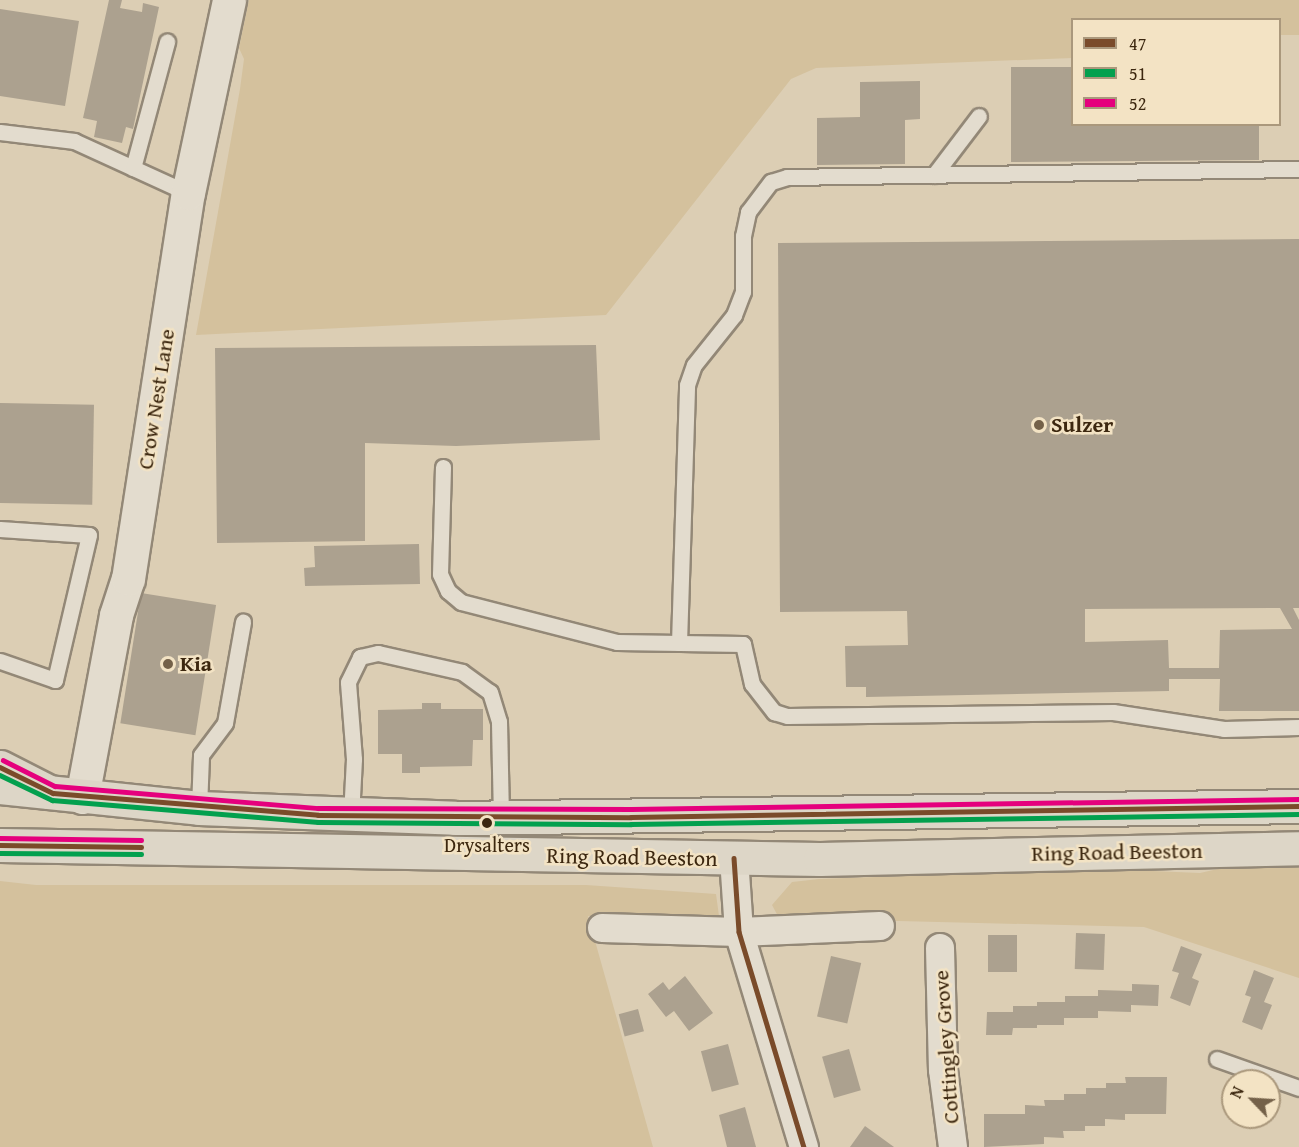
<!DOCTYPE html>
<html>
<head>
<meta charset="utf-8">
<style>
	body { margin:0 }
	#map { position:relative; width:1299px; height:1147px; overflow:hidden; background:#dcceb4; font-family:"Gentium Book Plus",serif }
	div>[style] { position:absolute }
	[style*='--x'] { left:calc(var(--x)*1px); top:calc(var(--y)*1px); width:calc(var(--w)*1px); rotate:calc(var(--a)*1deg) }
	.green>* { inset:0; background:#d4c19d }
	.building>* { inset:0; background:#aca18f; transform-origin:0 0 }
	.roads { filter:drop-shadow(2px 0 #938877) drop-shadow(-2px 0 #938877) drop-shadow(0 2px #938877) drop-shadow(0 -2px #938877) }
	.service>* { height:15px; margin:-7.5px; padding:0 7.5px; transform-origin:7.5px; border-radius:7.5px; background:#e3dcce }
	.minor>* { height:28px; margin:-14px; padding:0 14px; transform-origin:14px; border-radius:14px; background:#e3dcce }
	.tertiary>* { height:33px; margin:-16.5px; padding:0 16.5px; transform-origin:16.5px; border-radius:16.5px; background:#e3dcce }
	.primary>* { height:33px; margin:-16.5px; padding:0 16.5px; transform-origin:16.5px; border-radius:16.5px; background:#ddd6c7 }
	.trunk>* { height:33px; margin:-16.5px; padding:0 16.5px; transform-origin:16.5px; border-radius:16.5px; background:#ddd6c7 }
	.bus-1>* { height:4.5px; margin:-2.25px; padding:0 2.25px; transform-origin:2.25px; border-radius:2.25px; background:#7a4b2a }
	.bus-2>* { height:4.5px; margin:-2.25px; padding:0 2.25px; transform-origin:2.25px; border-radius:2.25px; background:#03a04e }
	.bus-3>* { height:4.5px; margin:-2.25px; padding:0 2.25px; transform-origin:2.25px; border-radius:2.25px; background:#e5007d }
	.dots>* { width:16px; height:16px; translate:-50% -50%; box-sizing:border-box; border:3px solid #f3e3c4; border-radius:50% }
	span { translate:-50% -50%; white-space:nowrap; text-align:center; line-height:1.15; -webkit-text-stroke:5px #f3e3c4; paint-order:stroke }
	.bus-label { font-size:20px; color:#3c270f }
	.street-label { font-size:22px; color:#3c270f }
	.poi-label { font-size:22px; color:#3c270f; font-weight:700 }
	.left { translate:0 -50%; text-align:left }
	.legend { position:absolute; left:1071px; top:18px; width:210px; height:108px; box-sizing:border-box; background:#f3e3c4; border:2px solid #aa987c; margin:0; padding:8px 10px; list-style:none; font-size:18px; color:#3c270f }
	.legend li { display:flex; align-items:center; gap:12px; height:30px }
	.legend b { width:30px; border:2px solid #aa987c }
	.north { position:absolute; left:1221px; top:1069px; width:60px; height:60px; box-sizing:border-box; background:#f3e3c4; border:2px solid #aa987c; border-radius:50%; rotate:295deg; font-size:16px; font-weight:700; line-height:24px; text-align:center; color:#3c270f }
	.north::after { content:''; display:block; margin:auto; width:21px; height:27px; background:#746149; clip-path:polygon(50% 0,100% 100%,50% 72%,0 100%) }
</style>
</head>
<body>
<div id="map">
	<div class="green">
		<i style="clip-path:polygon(249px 0,1299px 0,1299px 35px,1280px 35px,1280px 20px,1072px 20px,1072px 58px,816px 68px,791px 79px,606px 315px,196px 335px,240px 89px,244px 59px,239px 48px)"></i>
		<i style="clip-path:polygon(1240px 864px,1299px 866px,1299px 978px,1144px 927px,779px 918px,772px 905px,792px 882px,819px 879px,1105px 869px,1200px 873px)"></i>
		<i style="clip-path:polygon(0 881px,36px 885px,586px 885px,716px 894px,719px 916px,698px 926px,588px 916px,653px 1147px,0 1147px)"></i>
	</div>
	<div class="building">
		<i style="clip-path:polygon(109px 0,122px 0,120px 8px,142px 12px,143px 3px,159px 7px,133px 129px,126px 127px,122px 143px,94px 137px,97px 121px,83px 118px)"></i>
		<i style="clip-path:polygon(0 9px,79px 21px,65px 106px,0 96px)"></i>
		<i style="clip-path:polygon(1011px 67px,1072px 67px,1072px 124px,1259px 124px,1259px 160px,1011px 162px)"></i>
		<i style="clip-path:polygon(920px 81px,920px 119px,905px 120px,905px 164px,817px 165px,817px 118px,860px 117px,860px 82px)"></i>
		<i style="clip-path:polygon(evenodd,1299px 239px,1299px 608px,1293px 608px,1299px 620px,1299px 711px,1219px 711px,1220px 679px,1169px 679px,1169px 691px,866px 697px,866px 687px,846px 687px,845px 646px,908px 645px,907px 611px,780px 612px,778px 243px,1299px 239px,1280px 608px,1292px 629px,1220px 630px,1219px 668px,1169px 668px,1168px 640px,1085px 642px,1085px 609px,1280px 608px)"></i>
		<i style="clip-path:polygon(596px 345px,600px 440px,456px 446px,365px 443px,365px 541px,217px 543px,215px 348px)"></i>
		<i style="left:0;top:403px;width:94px;height:100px;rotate:1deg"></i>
		<i style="clip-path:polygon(419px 544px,420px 584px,305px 586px,304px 568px,315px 567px,314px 546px)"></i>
		<i style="left:141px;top:593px;width:76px;height:132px;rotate:9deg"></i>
		<i style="clip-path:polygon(422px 703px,441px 703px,441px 709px,483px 709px,483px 740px,473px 740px,472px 766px,420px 767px,420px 773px,402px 773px,402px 754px,378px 754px,378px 710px,422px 709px)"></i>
		<i style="left:1076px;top:933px;width:29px;height:36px;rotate:2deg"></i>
		<i style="left:988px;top:935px;width:29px;height:37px"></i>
		<i style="clip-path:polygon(1181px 946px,1202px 954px,1192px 978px,1199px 981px,1190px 1006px,1170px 998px,1179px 973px,1172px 971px)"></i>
		<i style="left:831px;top:956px;width:31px;height:62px;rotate:13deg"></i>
		<i style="clip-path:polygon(1254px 970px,1274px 978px,1264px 1002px,1272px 1005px,1262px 1030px,1242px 1022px,1251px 997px,1245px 995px)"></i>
		<i style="clip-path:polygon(685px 976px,713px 1013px,689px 1031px,674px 1011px,666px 1017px,648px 994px,663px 982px,669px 990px)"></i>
		<i style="clip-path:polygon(1132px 984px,1159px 985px,1158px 1006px,1131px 1005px,1131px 1012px,1098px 1011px,1098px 1018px,1064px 1018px,1064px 1025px,1037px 1025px,1037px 1028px,1013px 1028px,1012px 1035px,986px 1035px,987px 1012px,1013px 1012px,1013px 1006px,1037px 1006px,1037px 1002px,1065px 1002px,1065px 996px,1098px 996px,1098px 990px,1132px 991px)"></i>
		<i style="left:638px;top:1009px;width:23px;height:20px;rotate:75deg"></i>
		<i style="left:728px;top:1044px;width:42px;height:28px;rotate:75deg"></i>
		<i style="left:849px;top:1049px;width:43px;height:28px;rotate:74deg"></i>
		<i style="clip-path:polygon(1125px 1077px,1167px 1077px,1166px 1114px,1125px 1114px,1125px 1120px,1105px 1119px,1105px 1126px,1085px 1126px,1085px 1131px,1063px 1131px,1064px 1138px,1044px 1137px,1044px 1144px,984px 1147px,984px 1114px,1025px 1114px,1025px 1105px,1045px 1106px,1044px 1100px,1064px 1100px,1064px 1094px,1086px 1094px,1086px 1088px,1106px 1088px,1106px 1083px,1126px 1083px)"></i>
		<i style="clip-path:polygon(745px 1107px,756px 1147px,727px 1147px,719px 1115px)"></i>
		<i style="clip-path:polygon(865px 1126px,883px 1139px,894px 1147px,850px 1147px)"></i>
	</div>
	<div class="roads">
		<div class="service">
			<i style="--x:0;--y:132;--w:75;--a:6.9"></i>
			<i style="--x:74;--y:141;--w:125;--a:24.5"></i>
			<i style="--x:133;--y:168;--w:131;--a:-74.9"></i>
			<i style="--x:934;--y:175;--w:74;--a:-52.7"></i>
			<i style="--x:443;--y:467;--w:107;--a:91.6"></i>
			<i style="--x:440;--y:574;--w:19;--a:65"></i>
			<i style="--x:448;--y:591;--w:17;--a:40"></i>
			<i style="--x:461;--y:602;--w:161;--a:14.4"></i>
			<i style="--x:617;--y:642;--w:126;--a:0.9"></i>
			<i style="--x:743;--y:644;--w:41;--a:77.3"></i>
			<i style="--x:752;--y:684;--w:36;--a:52"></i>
			<i style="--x:774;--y:712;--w:14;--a:17"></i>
			<i style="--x:787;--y:716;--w:326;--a:-0.7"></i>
			<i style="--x:1113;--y:712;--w:112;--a:8.7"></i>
			<i style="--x:1224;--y:729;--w:75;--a:-1.5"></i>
			<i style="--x:0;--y:529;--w:89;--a:3.9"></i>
			<i style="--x:89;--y:535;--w:149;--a:103.2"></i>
			<i style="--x:55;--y:680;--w:58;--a:-160.9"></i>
			<i style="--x:679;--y:643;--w:258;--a:-88.2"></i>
			<i style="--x:687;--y:385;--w:21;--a:-71"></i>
			<i style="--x:694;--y:365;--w:64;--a:-51.3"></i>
			<i style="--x:734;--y:315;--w:25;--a:-69"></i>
			<i style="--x:743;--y:292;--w:56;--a:-90"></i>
			<i style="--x:743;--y:236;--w:25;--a:-78"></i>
			<i style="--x:748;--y:212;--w:38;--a:-53"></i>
			<i style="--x:771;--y:182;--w:17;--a:-17"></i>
			<i style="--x:787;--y:177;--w:512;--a:-0.9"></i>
			<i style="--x:199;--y:808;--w:53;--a:-87.8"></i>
			<i style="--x:201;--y:755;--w:40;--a:-53"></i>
			<i style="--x:225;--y:723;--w:103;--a:-79.9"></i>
			<i style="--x:351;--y:816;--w:57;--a:-87"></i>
			<i style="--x:354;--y:759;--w:77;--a:-94.5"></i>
			<i style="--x:348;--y:682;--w:28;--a:-64"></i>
			<i style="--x:360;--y:657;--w:18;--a:-13"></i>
			<i style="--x:378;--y:653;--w:86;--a:12.7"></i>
			<i style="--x:462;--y:672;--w:34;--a:36"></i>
			<i style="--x:490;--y:692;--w:31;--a:73"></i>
			<i style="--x:499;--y:722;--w:95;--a:88.8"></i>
			<i style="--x:1217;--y:1059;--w:87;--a:19.5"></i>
		</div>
		<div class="minor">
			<i style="--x:734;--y:858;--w:74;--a:86.1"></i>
			<i style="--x:739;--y:932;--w:225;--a:73.2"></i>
			<i style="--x:602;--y:928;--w:137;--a:1.7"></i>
			<i style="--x:739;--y:932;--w:141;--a:-2.4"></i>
			<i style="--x:940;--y:948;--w:122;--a:88.6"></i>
			<i style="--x:943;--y:1070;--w:78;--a:82.6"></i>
		</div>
		<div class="tertiary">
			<i style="--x:82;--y:797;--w:185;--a:-79.4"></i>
			<i style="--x:116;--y:615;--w:38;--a:-72"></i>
			<i style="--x:128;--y:579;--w:391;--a:-81.2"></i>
			<i style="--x:188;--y:193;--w:197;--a:-78"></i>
		</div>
		<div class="primary">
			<i style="--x:0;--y:767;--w:55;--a:27"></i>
		</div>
		<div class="trunk">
			<i style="--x:0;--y:787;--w:200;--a:6"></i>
			<i style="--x:199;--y:808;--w:256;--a:2.2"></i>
			<i style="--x:455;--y:818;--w:844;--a:-0.81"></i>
			<i style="--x:0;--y:845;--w:820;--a:0.98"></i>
			<i style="--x:820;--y:859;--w:479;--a:-1.3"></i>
		</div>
	</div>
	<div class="bus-1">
		<i style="--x:0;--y:767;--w:59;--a:26.1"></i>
		<i style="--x:53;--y:793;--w:266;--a:4.7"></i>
		<i style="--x:318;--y:815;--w:313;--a:0.4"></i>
		<i style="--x:631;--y:817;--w:668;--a:-0.94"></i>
		<i style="--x:0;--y:845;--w:141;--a:0.8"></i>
		<i style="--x:734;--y:858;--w:74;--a:86.1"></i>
		<i style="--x:739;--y:932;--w:225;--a:73.2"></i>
	</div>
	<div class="bus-2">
		<i style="--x:0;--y:775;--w:58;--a:25.7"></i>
		<i style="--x:52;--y:800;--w:267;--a:4.7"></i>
		<i style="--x:318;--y:822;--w:313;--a:0.4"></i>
		<i style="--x:631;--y:824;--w:668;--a:-0.86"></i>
		<i style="--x:0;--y:853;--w:141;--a:0.4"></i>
	</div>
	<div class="bus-3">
		<i style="--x:3;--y:760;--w:58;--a:26.6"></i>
		<i style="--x:55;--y:786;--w:264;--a:4.8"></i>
		<i style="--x:318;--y:808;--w:313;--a:0.2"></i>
		<i style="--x:631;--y:809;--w:668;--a:-0.86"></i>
		<i style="--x:0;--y:838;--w:141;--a:0.8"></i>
	</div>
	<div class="dots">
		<i style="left:1039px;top:425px;background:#746149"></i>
		<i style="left:168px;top:664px;background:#746149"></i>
		<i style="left:487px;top:823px;background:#3c270f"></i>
	</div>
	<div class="bus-label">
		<span style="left:487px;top:844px">Drysalters</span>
	</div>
	<div class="street-label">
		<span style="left:156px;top:399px;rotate:-81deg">Crow Nest Lane</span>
		<span style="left:1117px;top:852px;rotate:-1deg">Ring Road Beeston</span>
		<span style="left:632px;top:857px;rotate:1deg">Ring Road Beeston</span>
		<span style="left:946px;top:1047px;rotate:-94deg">Cottingley Grove</span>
	</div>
	<div class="poi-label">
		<span class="left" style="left:1051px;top:425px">Sulzer</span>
		<span class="left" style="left:180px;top:664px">Kia</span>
	</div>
	<ul class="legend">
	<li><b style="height:8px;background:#7a4b2a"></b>47</li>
	<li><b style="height:8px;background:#03a04e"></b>51</li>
	<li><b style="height:8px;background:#e5007d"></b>52</li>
	</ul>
	<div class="north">N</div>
</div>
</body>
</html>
